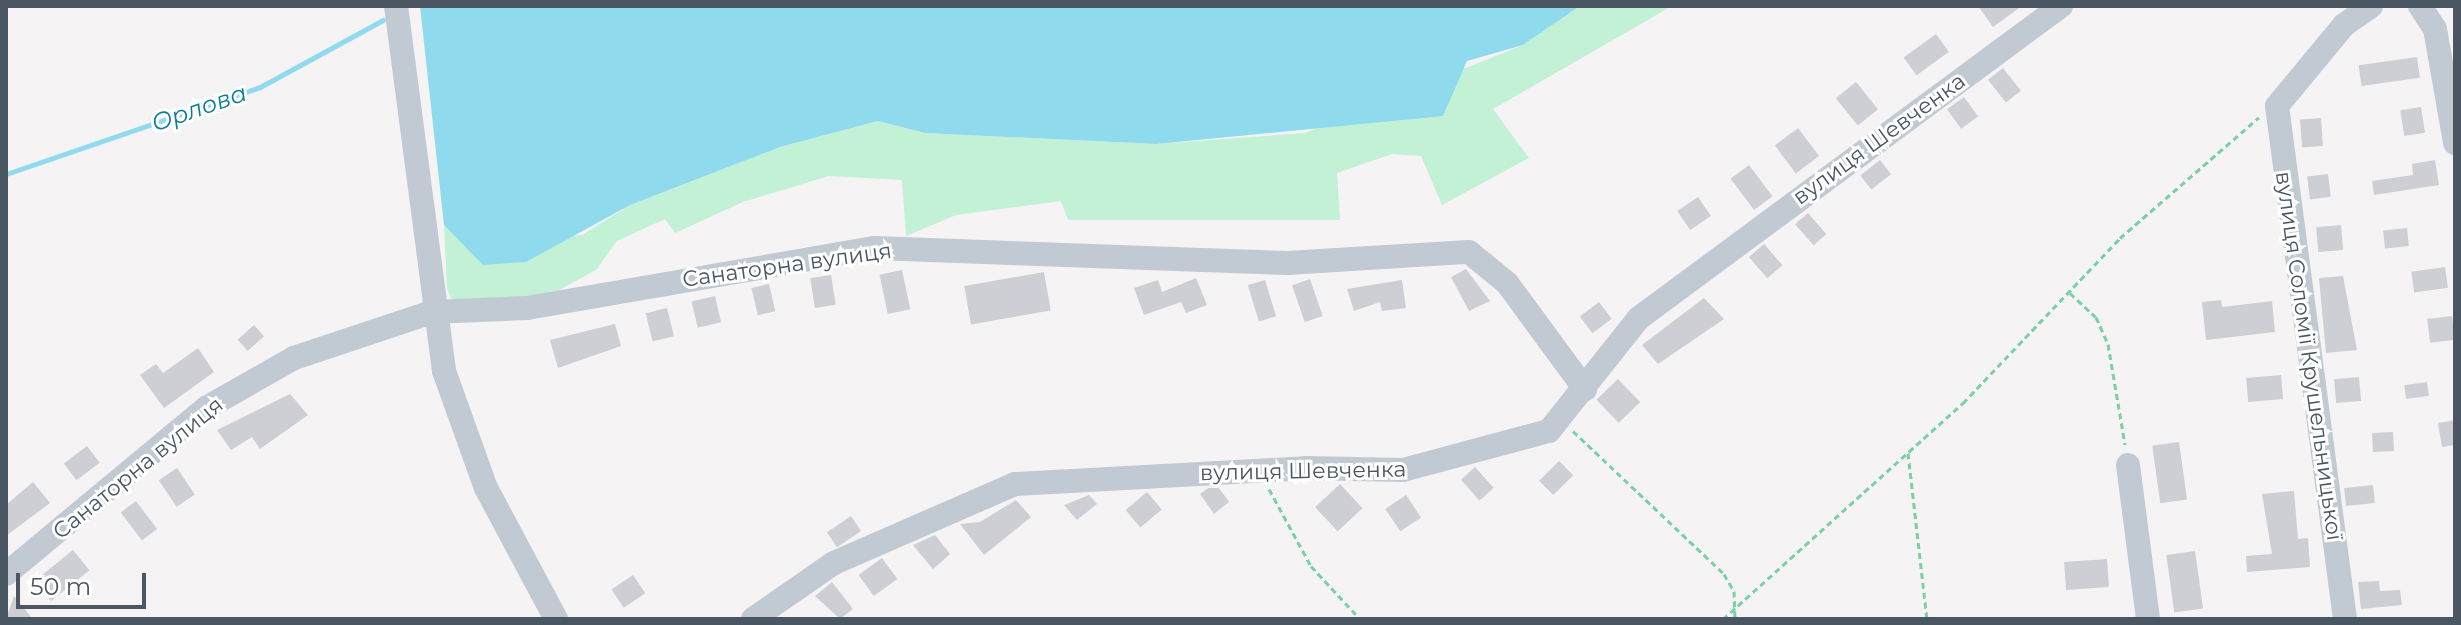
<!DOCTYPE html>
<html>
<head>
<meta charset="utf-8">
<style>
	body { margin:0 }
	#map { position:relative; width:2461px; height:625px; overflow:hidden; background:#f5f3f3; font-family:Montserrat,sans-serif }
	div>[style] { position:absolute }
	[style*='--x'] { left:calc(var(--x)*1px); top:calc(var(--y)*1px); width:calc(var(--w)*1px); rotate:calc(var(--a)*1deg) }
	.green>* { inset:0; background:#c3f1d5 }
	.water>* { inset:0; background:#90daee }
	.stream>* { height:5px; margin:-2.5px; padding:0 2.5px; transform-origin:2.5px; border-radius:2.5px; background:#90daee }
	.building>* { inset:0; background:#cdcfd5; transform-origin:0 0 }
	.path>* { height:3px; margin-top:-1.5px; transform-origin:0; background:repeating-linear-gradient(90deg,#7ad0a6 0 6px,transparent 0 10px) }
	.minor>* { height:24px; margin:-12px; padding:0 12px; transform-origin:12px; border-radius:12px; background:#c1cad2 }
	span { translate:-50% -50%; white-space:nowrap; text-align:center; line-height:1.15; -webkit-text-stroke:6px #fff; paint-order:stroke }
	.street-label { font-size:22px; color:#4a5661 }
	.water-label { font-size:24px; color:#0c7c9b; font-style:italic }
	.frame { position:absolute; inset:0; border:8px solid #4a5661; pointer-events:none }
	.scale { position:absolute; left:16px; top:573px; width:130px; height:36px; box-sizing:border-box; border:4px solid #4a5661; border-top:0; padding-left:10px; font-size:24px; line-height:28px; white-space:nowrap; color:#4a5661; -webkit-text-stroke:6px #fff; paint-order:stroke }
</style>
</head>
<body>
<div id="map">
	<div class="green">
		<i style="clip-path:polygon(1580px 6px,1672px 6px,1493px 109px,1529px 158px,1442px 205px,1421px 156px,1392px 154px,1337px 173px,1340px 220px,1068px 220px,1061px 201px,956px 215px,906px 236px,902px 180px,829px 176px,743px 202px,675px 233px,665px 219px,617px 241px,596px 270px,559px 290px,477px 309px,453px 304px,447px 288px,444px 225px,460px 240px,582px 235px,630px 205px,780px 147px,878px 121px,925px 133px,1156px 144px,1305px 133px,1523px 45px)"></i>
	</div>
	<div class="water">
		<i style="clip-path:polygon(420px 6px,1580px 6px,1523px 45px,1467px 61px,1443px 116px,1156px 144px,925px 133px,878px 121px,780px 147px,630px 205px,526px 262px,483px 265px,444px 225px)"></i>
	</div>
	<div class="stream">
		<i style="--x:6;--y:174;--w:268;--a:-18.9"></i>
		<i style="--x:260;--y:87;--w:140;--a:-28.6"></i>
	</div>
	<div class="building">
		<i style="clip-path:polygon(1978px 6px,2022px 6px,1993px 27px)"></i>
		<i style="left:1936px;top:34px;width:22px;height:40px;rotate:54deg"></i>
		<i style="left:2417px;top:57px;width:21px;height:59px;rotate:82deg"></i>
		<i style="left:2003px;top:68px;width:29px;height:19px;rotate:52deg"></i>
		<i style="left:1856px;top:82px;width:35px;height:26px;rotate:51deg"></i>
		<i style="left:1964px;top:97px;width:24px;height:21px;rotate:54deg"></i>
		<i style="left:2421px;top:107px;width:26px;height:21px;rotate:81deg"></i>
		<i style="left:2321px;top:118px;width:28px;height:21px;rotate:86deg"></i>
		<i style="left:1798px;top:128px;width:35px;height:29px;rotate:53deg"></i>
		<i style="left:1880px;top:160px;width:18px;height:25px;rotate:52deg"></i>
		<i style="clip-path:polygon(2435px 160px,2439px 185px,2374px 195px,2372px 181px,2413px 175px,2412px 164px)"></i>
		<i style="left:1749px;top:165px;width:39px;height:23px;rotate:53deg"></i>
		<i style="left:2328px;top:174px;width:23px;height:21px;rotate:83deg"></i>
		<i style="left:1698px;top:197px;width:23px;height:25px;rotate:56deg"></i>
		<i style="left:1808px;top:213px;width:28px;height:17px;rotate:49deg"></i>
		<i style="left:2341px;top:225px;width:25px;height:25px;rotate:85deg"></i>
		<i style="left:2407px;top:228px;width:18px;height:24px;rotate:84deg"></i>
		<i style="left:1764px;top:244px;width:28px;height:20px;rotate:49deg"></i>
		<i style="left:2445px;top:267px;width:21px;height:34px;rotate:82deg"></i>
		<i style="clip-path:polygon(1466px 269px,1490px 301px,1469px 311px,1451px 277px)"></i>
		<i style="left:902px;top:270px;width:40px;height:23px;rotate:78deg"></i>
		<i style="left:1044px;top:272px;width:39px;height:81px;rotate:80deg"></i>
		<i style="left:831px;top:275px;width:30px;height:21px;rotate:81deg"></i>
		<i style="clip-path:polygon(2343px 276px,2357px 350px,2326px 353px,2319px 278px)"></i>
		<i style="clip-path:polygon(1196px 278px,1207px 305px,1186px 313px,1181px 302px,1144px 315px,1134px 288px,1158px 280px,1162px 292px)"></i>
		<i style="left:1310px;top:279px;width:39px;height:19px;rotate:71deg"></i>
		<i style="left:1265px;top:280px;width:38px;height:18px;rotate:73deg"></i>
		<i style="clip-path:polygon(1402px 280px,1406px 308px,1382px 311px,1380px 302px,1354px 311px,1347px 289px)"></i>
		<i style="left:769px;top:284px;width:28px;height:18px;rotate:77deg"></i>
		<i style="left:715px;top:296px;width:27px;height:24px;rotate:77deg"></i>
		<i style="clip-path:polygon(1704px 298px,1724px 319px,1658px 364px,1642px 345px)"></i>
		<i style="clip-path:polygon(2221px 300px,2222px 307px,2272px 301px,2275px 332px,2206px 340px,2202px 302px)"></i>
		<i style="left:1599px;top:302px;width:21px;height:24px;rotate:53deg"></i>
		<i style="left:667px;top:308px;width:29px;height:22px;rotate:76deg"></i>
		<i style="left:2452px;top:316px;width:24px;height:25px;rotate:83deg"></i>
		<i style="clip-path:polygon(615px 324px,621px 346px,558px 368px,550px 340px)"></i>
		<i style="left:254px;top:325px;width:15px;height:22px;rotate:48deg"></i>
		<i style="clip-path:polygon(198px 348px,214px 372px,164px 408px,140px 375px,156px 364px,163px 373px)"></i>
		<i style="left:2281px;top:375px;width:24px;height:35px;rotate:85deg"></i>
		<i style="left:2359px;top:377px;width:24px;height:25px;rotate:85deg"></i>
		<i style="left:1618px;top:379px;width:32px;height:30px;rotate:46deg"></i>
		<i style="left:2427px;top:382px;width:14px;height:23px;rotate:82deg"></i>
		<i style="clip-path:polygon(290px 394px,308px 415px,260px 449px,252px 437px,231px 450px,217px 430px)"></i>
		<i style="clip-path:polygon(2455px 420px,2455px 445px,2442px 447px,2438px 423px)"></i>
		<i style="left:2393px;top:432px;width:19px;height:21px;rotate:87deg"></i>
		<i style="left:2179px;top:442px;width:58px;height:27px;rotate:82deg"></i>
		<i style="left:87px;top:446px;width:21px;height:29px;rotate:53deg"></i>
		<i style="left:1559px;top:461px;width:20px;height:28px;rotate:45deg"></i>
		<i style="left:1475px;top:467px;width:28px;height:19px;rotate:48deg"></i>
		<i style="left:177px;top:468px;width:32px;height:22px;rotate:56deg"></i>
		<i style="clip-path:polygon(33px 482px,50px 503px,6px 536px,6px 505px)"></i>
		<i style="left:1340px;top:484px;width:33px;height:34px;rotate:47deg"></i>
		<i style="left:2373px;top:485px;width:18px;height:29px;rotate:84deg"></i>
		<i style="clip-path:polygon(1208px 488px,1219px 488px,1229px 502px,1214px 514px,1200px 494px)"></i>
		<i style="clip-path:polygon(2294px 491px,2298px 539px,2308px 538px,2310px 567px,2247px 572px,2246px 556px,2272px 554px,2262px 494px)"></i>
		<i style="left:1147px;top:492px;width:23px;height:28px;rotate:50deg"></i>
		<i style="clip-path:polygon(1089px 495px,1097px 504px,1077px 520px,1064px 505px)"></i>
		<i style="left:1406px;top:495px;width:27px;height:25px;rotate:56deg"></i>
		<i style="clip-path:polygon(1016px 500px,1031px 517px,984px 555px,960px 524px,980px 522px)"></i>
		<i style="left:136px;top:501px;width:35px;height:19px;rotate:53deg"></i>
		<i style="left:851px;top:516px;width:18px;height:29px;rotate:56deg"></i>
		<i style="clip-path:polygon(935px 535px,950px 554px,933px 569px,913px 545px)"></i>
		<i style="left:73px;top:550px;width:26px;height:49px;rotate:51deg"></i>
		<i style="left:2195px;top:551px;width:58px;height:29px;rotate:82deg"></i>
		<i style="left:882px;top:558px;width:26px;height:29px;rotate:54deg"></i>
		<i style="left:2107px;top:559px;width:28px;height:43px;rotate:86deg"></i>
		<i style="left:633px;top:575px;width:22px;height:26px;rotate:56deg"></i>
		<i style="clip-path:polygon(2379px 581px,2380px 591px,2400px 590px,2402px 605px,2361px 609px,2358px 582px)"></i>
		<i style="clip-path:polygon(832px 582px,853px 609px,840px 619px,815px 596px)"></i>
		<i style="clip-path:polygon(14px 596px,33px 619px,6px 619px)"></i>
	</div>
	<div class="path">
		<i style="--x:2070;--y:293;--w:35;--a:43"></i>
		<i style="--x:2096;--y:317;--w:30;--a:66"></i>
		<i style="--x:2108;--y:344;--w:102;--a:80.4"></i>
		<i style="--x:1573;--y:431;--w:208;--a:43.4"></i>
		<i style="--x:1724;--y:574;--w:20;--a:60"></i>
		<i style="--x:1734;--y:591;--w:28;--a:88"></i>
		<i style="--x:1908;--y:453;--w:167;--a:83.5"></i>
		<i style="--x:1269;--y:489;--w:88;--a:61.4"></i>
		<i style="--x:1311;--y:566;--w:72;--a:47.2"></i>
		<i style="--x:1723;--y:619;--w:323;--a:-42"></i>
		<i style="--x:1963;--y:403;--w:228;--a:-46.4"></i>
		<i style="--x:2120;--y:238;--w:184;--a:-41"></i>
	</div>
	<div class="minor">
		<i style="--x:396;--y:6;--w:368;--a:82.5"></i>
		<i style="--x:444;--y:371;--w:124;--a:70.3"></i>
		<i style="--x:486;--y:488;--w:149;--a:61.9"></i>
		<i style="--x:2420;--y:6;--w:27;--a:57"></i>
		<i style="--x:2435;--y:29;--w:116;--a:80"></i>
		<i style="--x:2128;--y:465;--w:155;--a:82.6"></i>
		<i style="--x:6;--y:574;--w:260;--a:-39.7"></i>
		<i style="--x:206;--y:408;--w:101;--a:-29.6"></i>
		<i style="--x:294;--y:358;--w:145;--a:-18.4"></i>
		<i style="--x:432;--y:312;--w:95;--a:-2.4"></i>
		<i style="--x:527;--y:308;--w:353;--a:-9.8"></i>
		<i style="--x:875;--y:248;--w:412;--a:2.1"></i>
		<i style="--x:1287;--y:263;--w:182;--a:-3.5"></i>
		<i style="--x:1469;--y:252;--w:49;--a:39.2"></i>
		<i style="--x:1507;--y:283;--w:132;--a:53.7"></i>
		<i style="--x:753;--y:619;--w:98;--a:-34.7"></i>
		<i style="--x:834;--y:563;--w:197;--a:-23.6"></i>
		<i style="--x:1015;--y:484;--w:291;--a:-3.1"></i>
		<i style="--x:1306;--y:468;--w:97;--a:1.2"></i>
		<i style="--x:1403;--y:470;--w:151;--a:-15"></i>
		<i style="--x:1549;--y:431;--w:144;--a:-51.5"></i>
		<i style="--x:1639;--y:318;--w:525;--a:-36.48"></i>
		<i style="--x:2345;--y:619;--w:517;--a:-97.55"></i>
		<i style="--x:2277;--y:106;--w:105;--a:-50.4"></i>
		<i style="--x:2344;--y:25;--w:33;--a:-35"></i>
	</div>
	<div class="street-label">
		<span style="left:1879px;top:139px;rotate:-36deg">вулиця Шевченка</span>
		<span style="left:787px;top:265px;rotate:-8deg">Санаторна вулиця</span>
		<span style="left:2309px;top:356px;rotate:82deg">вулиця Соломії Крушельницької</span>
		<span style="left:138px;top:468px;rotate:-39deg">Санаторна вулиця</span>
		<span style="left:1303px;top:471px;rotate:-1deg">вулиця Шевченка</span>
	</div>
	<div class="water-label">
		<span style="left:199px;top:108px;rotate:-19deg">Орлова</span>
	</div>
	<div class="frame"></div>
	<div class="scale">50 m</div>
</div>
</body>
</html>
